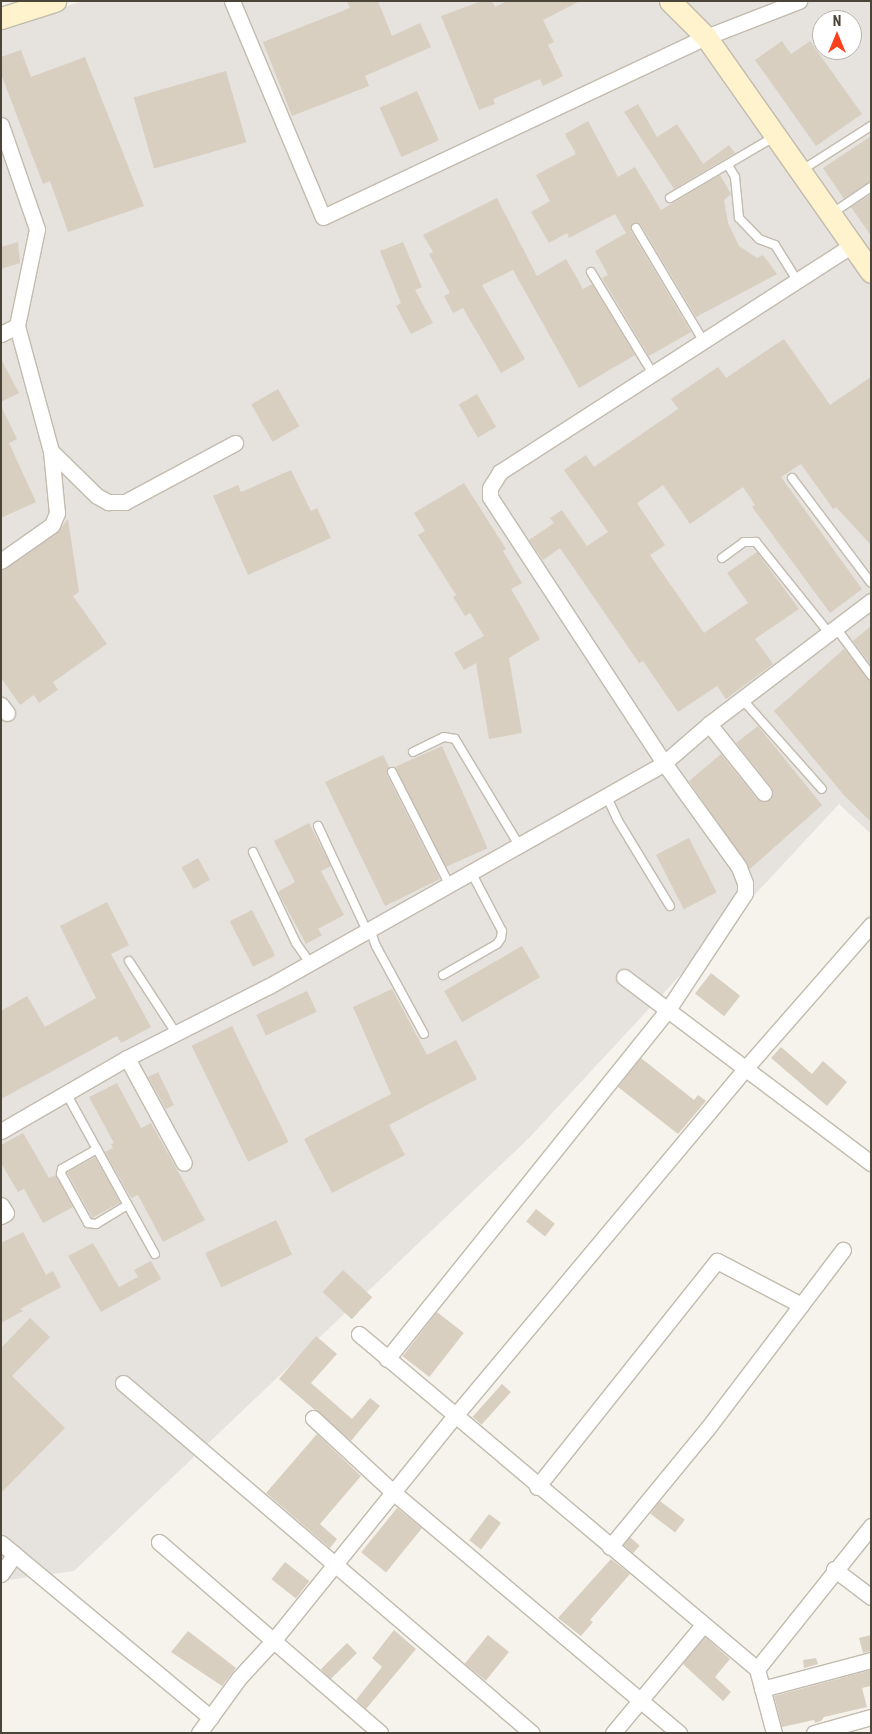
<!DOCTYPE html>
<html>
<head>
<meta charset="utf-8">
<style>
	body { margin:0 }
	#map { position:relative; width:872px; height:1734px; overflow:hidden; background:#f6f3ec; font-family:"Roboto Condensed",sans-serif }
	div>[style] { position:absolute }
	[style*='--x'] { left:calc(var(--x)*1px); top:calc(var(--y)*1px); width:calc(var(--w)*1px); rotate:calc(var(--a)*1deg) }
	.industrial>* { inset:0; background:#e6e2dd }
	.building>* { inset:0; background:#d8cfc1; transform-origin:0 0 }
	.roads { filter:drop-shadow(1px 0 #c2bbae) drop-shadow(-1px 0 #c2bbae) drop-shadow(0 1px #c2bbae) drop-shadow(0 -1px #c2bbae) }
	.lane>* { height:8px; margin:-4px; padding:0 4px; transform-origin:4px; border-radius:4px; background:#fff }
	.street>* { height:15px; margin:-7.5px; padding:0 7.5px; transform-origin:7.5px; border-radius:7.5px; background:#fff }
	.secondary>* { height:21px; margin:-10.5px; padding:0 10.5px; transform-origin:10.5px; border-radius:10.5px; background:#fff3cd }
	span { translate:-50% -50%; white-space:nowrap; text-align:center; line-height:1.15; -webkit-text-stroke:4.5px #fff; paint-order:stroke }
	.frame { position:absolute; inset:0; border:2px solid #4b4439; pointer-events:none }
	.north { position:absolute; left:812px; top:10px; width:50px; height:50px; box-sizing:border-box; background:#fff; border:1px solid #b7b4b0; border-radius:50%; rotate:0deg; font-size:14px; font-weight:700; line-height:20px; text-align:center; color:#4b4439 }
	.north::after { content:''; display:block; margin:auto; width:18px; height:22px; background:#fc3f1d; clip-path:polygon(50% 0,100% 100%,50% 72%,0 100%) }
</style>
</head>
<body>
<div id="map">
	<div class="industrial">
		<i style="clip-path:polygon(evenodd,83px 1px,871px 1px,871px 834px,839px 804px,529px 1138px,74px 1571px,1px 1581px,1px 28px,83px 1px,822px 20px,852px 20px,852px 50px,822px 50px,822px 20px)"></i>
	</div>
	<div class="building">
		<i style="clip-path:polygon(347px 1px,378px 1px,392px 36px,420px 23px,431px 47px,365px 76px,369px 86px,292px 116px,263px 42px,350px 8px)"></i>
		<i style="clip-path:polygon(482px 1px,492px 1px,495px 7px,507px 1px,580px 1px,543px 20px,554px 42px,548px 45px,563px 76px,543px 86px,540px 79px,493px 99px,495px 104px,479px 110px,441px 16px)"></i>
		<i style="clip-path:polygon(782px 41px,791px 54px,810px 41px,862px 114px,816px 146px,755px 60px)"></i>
		<i style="clip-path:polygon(21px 50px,31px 77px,85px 57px,144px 206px,68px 232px,50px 181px,43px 184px,1px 74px,1px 57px)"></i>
		<i style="left:226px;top:71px;width:74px;height:96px;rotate:74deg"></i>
		<i style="left:417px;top:91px;width:54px;height:41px;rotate:66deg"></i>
		<i style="clip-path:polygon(638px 104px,657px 137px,677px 124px,703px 164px,729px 145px,735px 153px,674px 189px,624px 112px)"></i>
		<i style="clip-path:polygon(588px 121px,618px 177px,635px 167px,661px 210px,720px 175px,731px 194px,724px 200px,728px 223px,739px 246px,757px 258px,763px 255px,777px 274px,696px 317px,641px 225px,633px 223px,631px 231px,691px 332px,649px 356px,602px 278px,608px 275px,595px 251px,626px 233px,615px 214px,569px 238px,567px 233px,549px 243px,531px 212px,550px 201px,536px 175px,576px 154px,565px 134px)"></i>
		<i style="clip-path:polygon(871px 136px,871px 181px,844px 199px,823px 168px)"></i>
		<i style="clip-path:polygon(871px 194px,871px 236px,851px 207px)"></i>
		<i style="clip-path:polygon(497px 198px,537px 276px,566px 259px,583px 289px,592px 284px,635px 355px,579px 388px,513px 270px,482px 285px,525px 359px,501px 373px,463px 308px,453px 313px,444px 296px,450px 293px,429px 254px,433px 252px,423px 235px)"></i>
		<i style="clip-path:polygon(18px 242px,20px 263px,1px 269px,1px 247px)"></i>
		<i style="clip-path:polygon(403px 242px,422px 287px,415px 290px,433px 323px,411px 334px,396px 306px,401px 303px,380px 251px)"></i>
		<i style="clip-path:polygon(784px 339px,830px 405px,871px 377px,871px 545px,836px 507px,833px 509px,801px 464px,781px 477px,862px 589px,830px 613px,752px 507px,755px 505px,743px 487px,690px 524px,663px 485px,637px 503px,665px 545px,650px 555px,704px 633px,748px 603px,727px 573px,757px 552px,799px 609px,755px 639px,773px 664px,726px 699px,717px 686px,678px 712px,643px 661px,639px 663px,560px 548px,543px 560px,529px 540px,554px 523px,550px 518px,562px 510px,587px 546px,608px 532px,564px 470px,586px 455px,594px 467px,678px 409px,671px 399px,718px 367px,726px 378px)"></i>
		<i style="clip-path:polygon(1px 359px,19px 393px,1px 402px)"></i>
		<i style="left:278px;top:389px;width:43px;height:31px;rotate:60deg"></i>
		<i style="left:477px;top:394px;width:38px;height:21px;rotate:60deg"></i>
		<i style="clip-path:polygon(1px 406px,17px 439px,9px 443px,36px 502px,1px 518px)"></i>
		<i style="clip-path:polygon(291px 470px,311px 511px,317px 508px,331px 538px,248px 575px,213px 496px,238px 485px,241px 492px)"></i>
		<i style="clip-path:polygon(464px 483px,506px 549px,503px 551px,522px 583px,511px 589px,540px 639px,509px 658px,522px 733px,489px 739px,476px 663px,464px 670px,454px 653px,484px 636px,470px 613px,465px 616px,453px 597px,456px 595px,418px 535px,425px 531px,414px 513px)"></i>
		<i style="clip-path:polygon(68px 519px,79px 592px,73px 596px,107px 644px,53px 682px,58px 690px,39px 703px,34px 695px,20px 705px,1px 678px,1px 570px,57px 533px)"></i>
		<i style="clip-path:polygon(871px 626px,871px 665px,853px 641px)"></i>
		<i style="clip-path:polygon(844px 649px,871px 681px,871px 822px,843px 794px,774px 711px)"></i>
		<i style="clip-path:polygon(758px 726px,822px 805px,750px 869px,689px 781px,721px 754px,757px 799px,765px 802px,770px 800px,772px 788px,736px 743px)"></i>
		<i style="left:442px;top:746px;width:112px;height:51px;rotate:66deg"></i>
		<i style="clip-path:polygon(383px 755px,389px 767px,387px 775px,440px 879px,385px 906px,325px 782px)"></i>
		<i style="clip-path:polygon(309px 823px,331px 866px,321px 871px,344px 915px,318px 929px,322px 935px,306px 944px,278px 892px,295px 882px,274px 841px)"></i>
		<i style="left:689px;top:838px;width:61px;height:37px;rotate:63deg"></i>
		<i style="left:198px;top:858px;width:25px;height:19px;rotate:61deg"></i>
		<i style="clip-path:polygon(107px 902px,129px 945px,111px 954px,151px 1027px,121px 1043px,117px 1036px,1px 1099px,1px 1011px,27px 996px,45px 1027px,96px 998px,60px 926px)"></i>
		<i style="left:252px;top:910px;width:51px;height:25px;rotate:63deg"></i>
		<i style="left:522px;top:946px;width:36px;height:90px;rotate:60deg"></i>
		<i style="left:711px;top:973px;width:37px;height:26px;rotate:38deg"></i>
		<i style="clip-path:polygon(392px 989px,427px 1055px,456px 1040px,477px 1079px,389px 1125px,405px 1155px,332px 1193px,304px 1139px,391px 1094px,353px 1007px)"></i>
		<i style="left:307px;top:991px;width:23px;height:56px;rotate:65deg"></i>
		<i style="left:232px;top:1026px;width:129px;height:45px;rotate:64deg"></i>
		<i style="clip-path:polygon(781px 1047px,812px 1074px,823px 1061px,847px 1082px,827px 1106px,771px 1058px)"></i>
		<i style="clip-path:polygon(641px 1058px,694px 1100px,698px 1095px,706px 1101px,678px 1134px,618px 1087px)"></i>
		<i style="clip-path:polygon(158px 1072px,174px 1105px,166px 1109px,148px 1077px)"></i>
		<i style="clip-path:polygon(117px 1083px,141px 1128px,151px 1123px,205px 1220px,163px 1242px,138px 1195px,131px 1198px,105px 1152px,113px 1148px,111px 1144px,114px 1143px,89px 1097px)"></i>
		<i style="clip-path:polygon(23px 1133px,49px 1178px,56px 1175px,73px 1207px,43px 1223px,24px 1189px,18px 1192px,1px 1163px,1px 1145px)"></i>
		<i style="left:95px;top:1157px;width:52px;height:32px;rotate:61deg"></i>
		<i style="left:536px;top:1209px;width:24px;height:16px;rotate:38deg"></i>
		<i style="left:276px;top:1220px;width:38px;height:78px;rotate:65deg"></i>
		<i style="clip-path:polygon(23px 1232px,46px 1275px,53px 1271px,61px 1287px,20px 1309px,23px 1311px,1px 1323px,1px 1243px)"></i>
		<i style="clip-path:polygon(93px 1243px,119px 1287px,138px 1277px,134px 1270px,151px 1261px,161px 1279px,101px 1312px,68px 1256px)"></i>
		<i style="left:343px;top:1270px;width:40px;height:30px;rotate:43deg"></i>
		<i style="left:437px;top:1312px;width:34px;height:56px;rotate:38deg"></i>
		<i style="clip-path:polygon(30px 1318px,50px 1337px,12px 1376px,65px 1428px,1px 1493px,1px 1348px)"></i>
		<i style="clip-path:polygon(316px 1336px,337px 1354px,311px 1383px,352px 1419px,370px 1398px,380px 1406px,351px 1441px,279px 1379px)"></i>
		<i style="left:502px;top:1384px;width:12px;height:44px;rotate:42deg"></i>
		<i style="clip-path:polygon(317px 1434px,361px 1476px,320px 1524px,337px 1539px,330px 1548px,266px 1493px)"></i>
		<i style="left:660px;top:1501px;width:31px;height:16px;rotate:37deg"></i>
		<i style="left:397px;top:1508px;width:32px;height:57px;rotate:39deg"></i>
		<i style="left:489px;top:1514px;width:15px;height:33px;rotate:37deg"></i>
		<i style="left:630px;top:1537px;width:13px;height:10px;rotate:42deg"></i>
		<i style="clip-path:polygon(611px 1559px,630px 1574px,590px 1620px,593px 1622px,581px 1636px,558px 1618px)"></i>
		<i style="left:285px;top:1562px;width:31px;height:22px;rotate:38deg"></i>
		<i style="clip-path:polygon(394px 1630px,416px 1649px,366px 1709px,356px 1700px,382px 1667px,372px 1658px)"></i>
		<i style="clip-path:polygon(188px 1631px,236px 1668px,222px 1686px,171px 1652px)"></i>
		<i style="left:488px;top:1635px;width:27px;height:37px;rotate:39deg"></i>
		<i style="clip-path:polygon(871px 1635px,871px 1651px,863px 1653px,859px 1638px)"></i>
		<i style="clip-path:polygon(705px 1637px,730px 1659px,715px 1677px,731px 1692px,723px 1701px,683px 1664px)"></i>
		<i style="left:347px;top:1643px;width:14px;height:37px;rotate:45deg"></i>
		<i style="clip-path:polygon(816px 1658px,818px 1664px,804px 1668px,803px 1660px)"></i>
		<i style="clip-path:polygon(871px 1670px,871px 1686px,862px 1688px,867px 1707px,824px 1717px,821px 1721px,815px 1723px,814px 1720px,782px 1727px,774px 1696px)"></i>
	</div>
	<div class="roads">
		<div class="lane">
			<i style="--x:728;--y:165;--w:14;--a:60"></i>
			<i style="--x:735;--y:177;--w:41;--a:84.4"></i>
			<i style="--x:739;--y:218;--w:29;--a:46"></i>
			<i style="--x:759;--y:239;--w:17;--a:21"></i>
			<i style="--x:775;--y:245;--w:44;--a:58.1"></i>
			<i style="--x:802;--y:170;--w:82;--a:-32.5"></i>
			<i style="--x:670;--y:198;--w:121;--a:-30.4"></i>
			<i style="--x:831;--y:214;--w:48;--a:-34"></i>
			<i style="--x:636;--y:228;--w:133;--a:59.2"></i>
			<i style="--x:591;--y:272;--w:119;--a:58.7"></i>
			<i style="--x:792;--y:478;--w:131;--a:53"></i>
			<i style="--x:722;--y:558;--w:27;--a:-36"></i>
			<i style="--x:744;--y:542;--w:12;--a:0"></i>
			<i style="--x:756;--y:542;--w:117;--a:51.3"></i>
			<i style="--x:836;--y:628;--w:59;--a:53.3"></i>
			<i style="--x:742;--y:699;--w:120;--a:48.4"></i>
			<i style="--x:413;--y:752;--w:34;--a:-26"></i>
			<i style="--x:444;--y:737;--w:11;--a:10"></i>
			<i style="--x:455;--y:739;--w:124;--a:58.9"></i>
			<i style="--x:392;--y:772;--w:126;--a:63"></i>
			<i style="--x:606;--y:795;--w:26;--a:65"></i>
			<i style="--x:617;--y:819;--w:102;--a:58.7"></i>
			<i style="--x:318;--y:826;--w:116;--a:65"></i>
			<i style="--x:253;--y:852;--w:101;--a:64.7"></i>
			<i style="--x:296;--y:943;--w:24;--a:55"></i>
			<i style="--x:370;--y:929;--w:18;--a:71"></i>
			<i style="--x:376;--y:946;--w:100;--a:61.4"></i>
			<i style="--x:129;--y:961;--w:86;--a:56.9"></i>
			<i style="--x:443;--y:975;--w:62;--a:-29.9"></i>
			<i style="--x:497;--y:944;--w:7;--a:-56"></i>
			<i style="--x:501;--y:938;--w:7;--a:-82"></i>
			<i style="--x:502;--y:931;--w:67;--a:-117.7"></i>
			<i style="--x:66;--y:1093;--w:184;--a:61.1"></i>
			<i style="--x:97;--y:1149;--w:40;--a:150.3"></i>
			<i style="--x:62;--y:1169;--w:5;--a:101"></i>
			<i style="--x:61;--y:1174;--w:56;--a:61.1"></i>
			<i style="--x:88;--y:1223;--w:8;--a:7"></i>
			<i style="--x:96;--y:1224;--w:37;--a:-31"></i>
		</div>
		<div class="street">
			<i style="--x:232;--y:1;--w:234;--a:67.2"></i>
			<i style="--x:323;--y:217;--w:423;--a:-25.2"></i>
			<i style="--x:706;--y:37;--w:100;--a:-21.2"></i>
			<i style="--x:1;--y:125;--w:110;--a:70.9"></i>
			<i style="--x:37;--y:229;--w:99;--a:101.7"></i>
			<i style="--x:17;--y:326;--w:130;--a:74.8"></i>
			<i style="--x:51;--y:451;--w:62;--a:84.5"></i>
			<i style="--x:57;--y:513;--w:13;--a:113"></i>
			<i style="--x:52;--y:525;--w:62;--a:144.8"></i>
			<i style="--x:1;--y:334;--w:18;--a:-27"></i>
			<i style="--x:51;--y:451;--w:64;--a:44.4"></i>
			<i style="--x:97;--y:496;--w:13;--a:29"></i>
			<i style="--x:108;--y:502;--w:17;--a:0"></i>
			<i style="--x:125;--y:502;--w:125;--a:-28.2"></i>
			<i style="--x:1;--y:705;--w:10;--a:53"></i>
			<i style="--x:709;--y:724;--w:88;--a:51.4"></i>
			<i style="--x:624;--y:977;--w:309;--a:37"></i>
			<i style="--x:127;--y:1058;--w:119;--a:61.5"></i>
			<i style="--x:1;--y:1131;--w:146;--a:-30.1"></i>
			<i style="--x:127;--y:1058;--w:159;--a:-26.9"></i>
			<i style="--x:269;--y:986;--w:454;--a:-29.4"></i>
			<i style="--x:664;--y:763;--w:60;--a:-40.9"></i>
			<i style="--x:709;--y:724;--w:203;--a:-37.2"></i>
			<i style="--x:1;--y:1205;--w:9;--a:58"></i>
			<i style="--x:6;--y:1213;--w:6;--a:149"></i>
			<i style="--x:359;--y:1334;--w:520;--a:40.09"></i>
			<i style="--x:757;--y:1669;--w:66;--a:75.1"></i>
			<i style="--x:387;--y:1359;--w:447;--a:-51.2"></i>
			<i style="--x:667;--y:1011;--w:141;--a:-56.5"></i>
			<i style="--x:745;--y:893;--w:10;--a:-90"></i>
			<i style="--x:745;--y:883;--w:17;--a:-111"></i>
			<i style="--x:739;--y:867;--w:128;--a:-125.8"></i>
			<i style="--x:664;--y:763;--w:318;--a:-123.2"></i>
			<i style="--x:490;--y:497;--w:9;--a:-90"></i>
			<i style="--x:490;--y:488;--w:19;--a:-58"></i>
			<i style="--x:500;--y:472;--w:419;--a:-32.8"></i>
			<i style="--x:123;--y:1383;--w:538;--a:40.56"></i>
			<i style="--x:313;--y:1418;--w:110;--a:42.8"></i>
			<i style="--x:394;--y:1493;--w:373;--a:40.1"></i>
			<i style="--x:537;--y:1487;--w:289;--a:-51.5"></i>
			<i style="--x:717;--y:1261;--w:95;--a:27.6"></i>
			<i style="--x:159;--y:1542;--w:292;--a:40.8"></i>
			<i style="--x:1;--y:1543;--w:273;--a:39.8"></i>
			<i style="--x:610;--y:1547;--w:153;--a:-50.6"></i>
			<i style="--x:707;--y:1429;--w:225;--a:-52.8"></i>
			<i style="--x:834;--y:1569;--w:46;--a:37.1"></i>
			<i style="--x:1;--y:1574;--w:24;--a:-55"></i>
			<i style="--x:757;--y:1669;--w:183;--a:-51.4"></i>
			<i style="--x:762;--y:1689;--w:113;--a:-14.9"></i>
			<i style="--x:199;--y:1733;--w:68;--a:-54"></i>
			<i style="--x:239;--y:1678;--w:50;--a:-47.4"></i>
			<i style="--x:273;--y:1641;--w:288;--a:-51.1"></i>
			<i style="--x:454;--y:1417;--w:452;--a:-50.1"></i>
			<i style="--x:744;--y:1070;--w:193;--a:-48.8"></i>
			<i style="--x:613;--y:1733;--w:141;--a:-50.2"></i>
			<i style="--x:814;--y:1733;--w:59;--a:-15.7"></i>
		</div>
		<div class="secondary">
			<i style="--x:670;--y:1;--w:51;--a:45"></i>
			<i style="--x:706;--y:37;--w:287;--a:54.9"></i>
			<i style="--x:1;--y:18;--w:57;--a:-17.5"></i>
		</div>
	</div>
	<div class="frame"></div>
	<div class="north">N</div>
</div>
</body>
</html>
